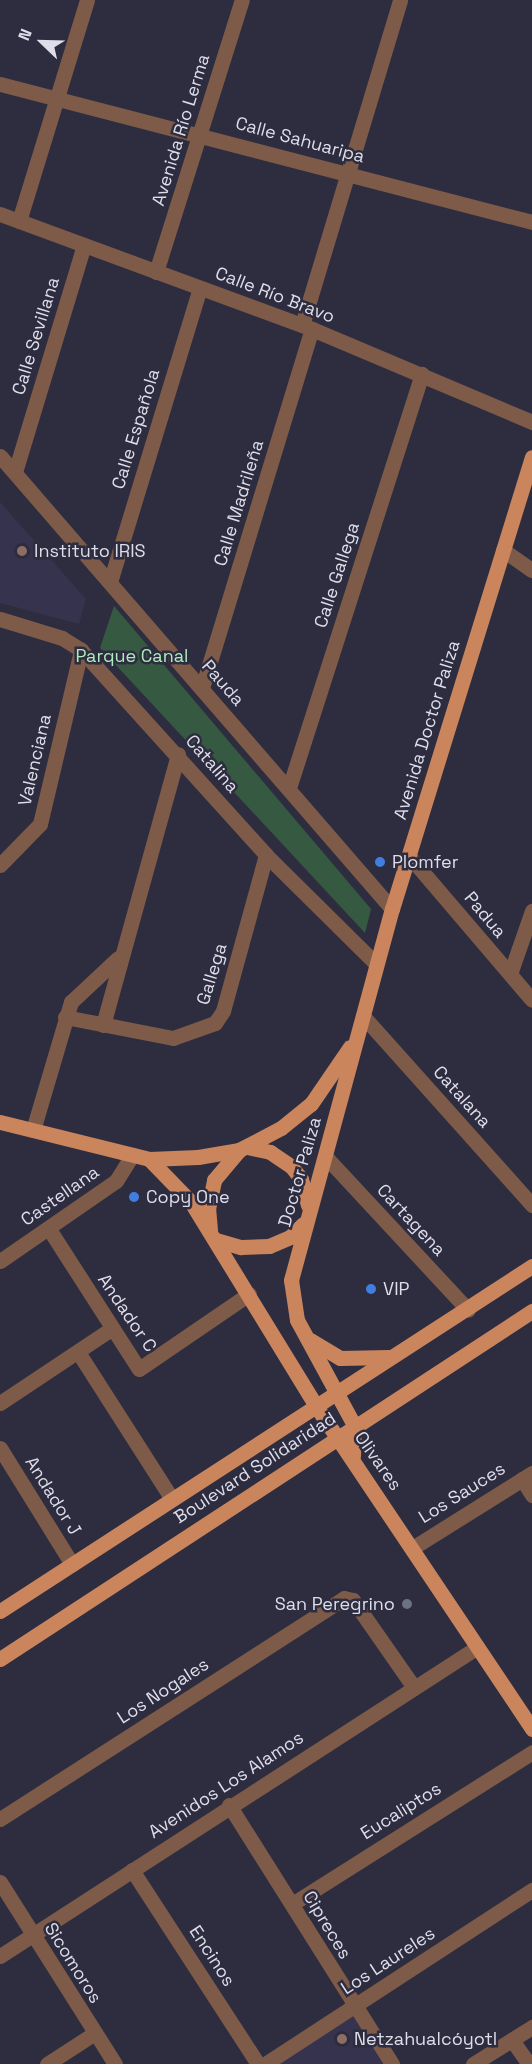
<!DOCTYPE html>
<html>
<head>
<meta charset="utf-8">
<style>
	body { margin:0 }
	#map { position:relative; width:532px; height:2064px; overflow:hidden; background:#2e2d40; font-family:"Space Grotesk",sans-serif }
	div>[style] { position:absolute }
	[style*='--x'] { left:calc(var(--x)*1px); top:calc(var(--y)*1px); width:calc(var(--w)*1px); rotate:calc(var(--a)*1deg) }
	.built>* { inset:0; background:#35334d }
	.green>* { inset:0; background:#365a41 }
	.minor>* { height:15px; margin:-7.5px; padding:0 7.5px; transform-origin:7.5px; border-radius:7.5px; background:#7e5b48 }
	.major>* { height:15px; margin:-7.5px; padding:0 7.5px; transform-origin:7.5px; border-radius:7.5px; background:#cb855c }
	.dots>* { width:16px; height:16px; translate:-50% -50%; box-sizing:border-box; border:3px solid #2e2d40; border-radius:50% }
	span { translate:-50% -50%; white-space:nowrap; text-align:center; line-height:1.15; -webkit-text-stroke:5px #2e2d40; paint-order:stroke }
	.street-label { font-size:18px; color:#dedeeb }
	.poi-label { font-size:18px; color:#dedeeb }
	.left { translate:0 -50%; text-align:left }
	.right { translate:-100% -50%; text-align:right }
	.park-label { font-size:18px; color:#abecbd }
	.north { position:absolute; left:12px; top:12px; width:60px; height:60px; -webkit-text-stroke:4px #2e2d40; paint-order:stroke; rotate:293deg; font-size:16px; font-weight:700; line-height:24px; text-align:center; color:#dedeeb }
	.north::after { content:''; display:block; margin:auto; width:21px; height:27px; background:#dedeeb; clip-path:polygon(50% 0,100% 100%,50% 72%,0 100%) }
</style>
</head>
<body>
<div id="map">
	<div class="built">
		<i style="clip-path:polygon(0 502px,86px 599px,79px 624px,0 603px)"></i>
		<i style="clip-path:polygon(353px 2014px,384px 2064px,276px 2064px)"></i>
	</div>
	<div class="green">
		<i style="clip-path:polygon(114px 606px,371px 909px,365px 933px,100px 648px)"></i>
	</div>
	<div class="minor">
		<i style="--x:0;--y:84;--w:550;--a:14.54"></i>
		<i style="--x:0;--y:214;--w:333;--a:20.2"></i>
		<i style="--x:312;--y:329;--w:239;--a:22.9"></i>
		<i style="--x:19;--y:221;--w:231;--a:-72.9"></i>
		<i style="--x:156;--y:272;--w:285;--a:-72.5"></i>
		<i style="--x:302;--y:325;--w:339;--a:-73.2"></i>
		<i style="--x:0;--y:456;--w:599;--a:49.13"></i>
		<i style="--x:15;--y:472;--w:237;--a:-73.1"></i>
		<i style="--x:503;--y:550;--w:35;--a:35"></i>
		<i style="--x:110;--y:582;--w:307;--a:-73"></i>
		<i style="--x:0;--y:619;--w:65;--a:17"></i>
		<i style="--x:62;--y:638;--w:22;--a:32"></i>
		<i style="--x:81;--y:650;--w:276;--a:47.9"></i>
		<i style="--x:266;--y:855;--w:155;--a:44.7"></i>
		<i style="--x:202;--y:688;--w:375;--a:-73"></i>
		<i style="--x:289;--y:788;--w:435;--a:-72.2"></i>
		<i style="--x:409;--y:856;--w:189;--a:49.5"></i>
		<i style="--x:0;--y:865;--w:57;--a:-45.7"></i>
		<i style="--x:40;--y:824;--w:179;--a:-76.7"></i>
		<i style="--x:510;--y:974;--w:67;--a:-70.8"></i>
		<i style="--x:363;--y:1016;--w:254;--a:48.2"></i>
		<i style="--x:65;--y:1017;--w:110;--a:11"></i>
		<i style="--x:173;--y:1038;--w:45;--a:-19.7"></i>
		<i style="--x:215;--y:1023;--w:14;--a:-56"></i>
		<i style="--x:223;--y:1011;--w:162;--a:-74.6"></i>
		<i style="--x:103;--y:1025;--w:281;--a:-74.5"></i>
		<i style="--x:33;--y:1130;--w:134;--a:-73.5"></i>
		<i style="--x:71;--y:1002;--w:64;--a:-43.1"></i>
		<i style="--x:325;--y:1156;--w:210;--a:47.1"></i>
		<i style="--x:49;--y:1229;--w:166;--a:57.3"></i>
		<i style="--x:139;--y:1369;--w:133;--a:-34.3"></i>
		<i style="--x:0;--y:1261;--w:141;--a:-34.6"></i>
		<i style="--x:116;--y:1181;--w:31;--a:-58"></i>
		<i style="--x:78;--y:1352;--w:174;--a:57.4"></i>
		<i style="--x:0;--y:1403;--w:133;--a:-33.7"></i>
		<i style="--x:0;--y:1448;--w:137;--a:58.2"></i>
		<i style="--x:522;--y:1479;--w:19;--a:58"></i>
		<i style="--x:414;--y:1547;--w:139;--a:-32.1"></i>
		<i style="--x:229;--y:1805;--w:306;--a:57.8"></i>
		<i style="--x:0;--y:1819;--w:409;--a:-32.7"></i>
		<i style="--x:344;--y:1598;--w:9;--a:13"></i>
		<i style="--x:353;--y:1600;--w:105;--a:55.1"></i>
		<i style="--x:132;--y:1870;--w:231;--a:57"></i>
		<i style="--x:0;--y:1882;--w:215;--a:57.7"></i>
		<i style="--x:292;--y:1904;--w:284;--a:-32.3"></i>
		<i style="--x:0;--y:1956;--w:567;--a:-32.91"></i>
		<i style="--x:512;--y:2040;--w:29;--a:55"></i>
		<i style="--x:47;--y:2064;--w:57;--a:-32.9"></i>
		<i style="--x:265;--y:2064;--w:319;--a:-33.1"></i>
		<i style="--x:473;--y:2064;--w:70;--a:-32.1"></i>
	</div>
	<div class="major">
		<i style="--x:0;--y:1122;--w:154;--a:13.9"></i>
		<i style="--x:149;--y:1159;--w:49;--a:-2.3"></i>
		<i style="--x:198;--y:1157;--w:42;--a:-9.7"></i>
		<i style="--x:239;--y:1150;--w:47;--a:-27.6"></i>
		<i style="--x:281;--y:1128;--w:38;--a:-39"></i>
		<i style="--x:311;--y:1104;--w:69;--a:-55.6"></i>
		<i style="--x:247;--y:1147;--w:24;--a:12"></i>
		<i style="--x:270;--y:1152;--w:25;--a:34"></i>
		<i style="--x:291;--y:1166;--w:16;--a:52"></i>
		<i style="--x:301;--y:1179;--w:27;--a:75"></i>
		<i style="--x:149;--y:1159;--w:60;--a:45.7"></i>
		<i style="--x:191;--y:1202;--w:239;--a:58.5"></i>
		<i style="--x:316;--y:1406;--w:389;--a:56.2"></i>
		<i style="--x:210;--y:1230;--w:21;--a:-95"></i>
		<i style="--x:208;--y:1209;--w:30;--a:-78"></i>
		<i style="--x:214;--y:1180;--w:39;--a:-50"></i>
		<i style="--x:216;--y:1240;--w:26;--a:16"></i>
		<i style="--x:241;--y:1247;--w:28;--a:-2"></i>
		<i style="--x:269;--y:1246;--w:23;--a:-23"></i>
		<i style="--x:290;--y:1237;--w:18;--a:-45"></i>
		<i style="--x:310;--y:1340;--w:35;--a:31"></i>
		<i style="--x:340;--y:1358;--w:49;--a:-1.2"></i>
		<i style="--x:353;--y:1456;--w:31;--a:-88"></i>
		<i style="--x:354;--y:1425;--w:119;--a:-118.5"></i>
		<i style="--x:297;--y:1320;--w:40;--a:-98.5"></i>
		<i style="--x:291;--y:1280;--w:385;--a:-74.8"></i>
		<i style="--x:392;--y:909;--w:473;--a:-72.8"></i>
		<i style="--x:0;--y:1611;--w:634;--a:-32.96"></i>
		<i style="--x:0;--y:1659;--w:636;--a:-33.19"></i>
	</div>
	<div class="dots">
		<i style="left:22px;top:551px;background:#8d6e63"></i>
		<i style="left:380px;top:862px;background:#3f7fe0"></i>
		<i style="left:134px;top:1197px;background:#3f7fe0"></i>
		<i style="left:371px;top:1289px;background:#3f7fe0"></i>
		<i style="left:407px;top:1604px;background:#6b7280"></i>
		<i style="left:342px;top:2039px;background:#8d6e63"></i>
	</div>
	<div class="street-label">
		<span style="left:181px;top:130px;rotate:-73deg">Avenida Río Lerma</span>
		<span style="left:300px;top:140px;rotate:15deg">Calle Sahuaripa</span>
		<span style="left:275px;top:295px;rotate:21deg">Calle Río Bravo</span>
		<span style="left:36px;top:336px;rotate:-73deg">Calle Sevillana</span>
		<span style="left:136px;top:429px;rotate:-73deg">Calle Española</span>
		<span style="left:239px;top:503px;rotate:-73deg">Calle Madrileña</span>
		<span style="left:337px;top:575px;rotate:-72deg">Calle Gallega</span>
		<span style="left:223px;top:683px;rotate:49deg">Pauda</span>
		<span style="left:427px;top:730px;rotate:-73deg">Avenida Doctor Paliza</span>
		<span style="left:35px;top:760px;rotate:-77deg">Valenciana</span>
		<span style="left:212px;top:764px;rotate:49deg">Catalina</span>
		<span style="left:485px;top:915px;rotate:50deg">Padua</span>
		<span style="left:212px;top:974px;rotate:-73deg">Gallega</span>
		<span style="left:462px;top:1097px;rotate:48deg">Catalana</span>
		<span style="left:300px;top:1172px;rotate:-74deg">Doctor Paliza</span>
		<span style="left:60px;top:1196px;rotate:-35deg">Castellana</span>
		<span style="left:411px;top:1220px;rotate:47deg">Cartagena</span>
		<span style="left:127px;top:1313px;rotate:56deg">Andador C</span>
		<span style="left:378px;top:1461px;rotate:55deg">Olivares</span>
		<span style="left:255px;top:1468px;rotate:-33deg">Boulevard Solidaridad</span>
		<span style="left:462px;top:1493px;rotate:-32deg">Los Sauces</span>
		<span style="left:53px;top:1496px;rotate:58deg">Andador J</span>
		<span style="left:163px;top:1691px;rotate:-33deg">Los Nogales</span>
		<span style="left:226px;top:1785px;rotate:-33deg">Avenidos Los Alamos</span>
		<span style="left:401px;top:1811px;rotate:-32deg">Eucaliptos</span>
		<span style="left:327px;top:1925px;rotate:59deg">Cipreces</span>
		<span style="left:212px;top:1956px;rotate:57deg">Encinos</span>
		<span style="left:388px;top:1961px;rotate:-33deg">Los Laureles</span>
		<span style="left:73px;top:1963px;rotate:58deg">Sicomoros</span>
	</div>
	<div class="poi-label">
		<span class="left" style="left:34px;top:551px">Instituto IRIS</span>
		<span class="left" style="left:392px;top:862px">Plomfer</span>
		<span class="left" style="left:146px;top:1197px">Copy One</span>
		<span class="left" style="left:383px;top:1289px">VIP</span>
		<span class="right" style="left:395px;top:1604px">San Peregrino</span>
		<span class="left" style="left:354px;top:2039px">Netzahualcóyotl</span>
	</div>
	<div class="park-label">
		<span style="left:132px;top:656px">Parque Canal</span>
	</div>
	<div class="north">N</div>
</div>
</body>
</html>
